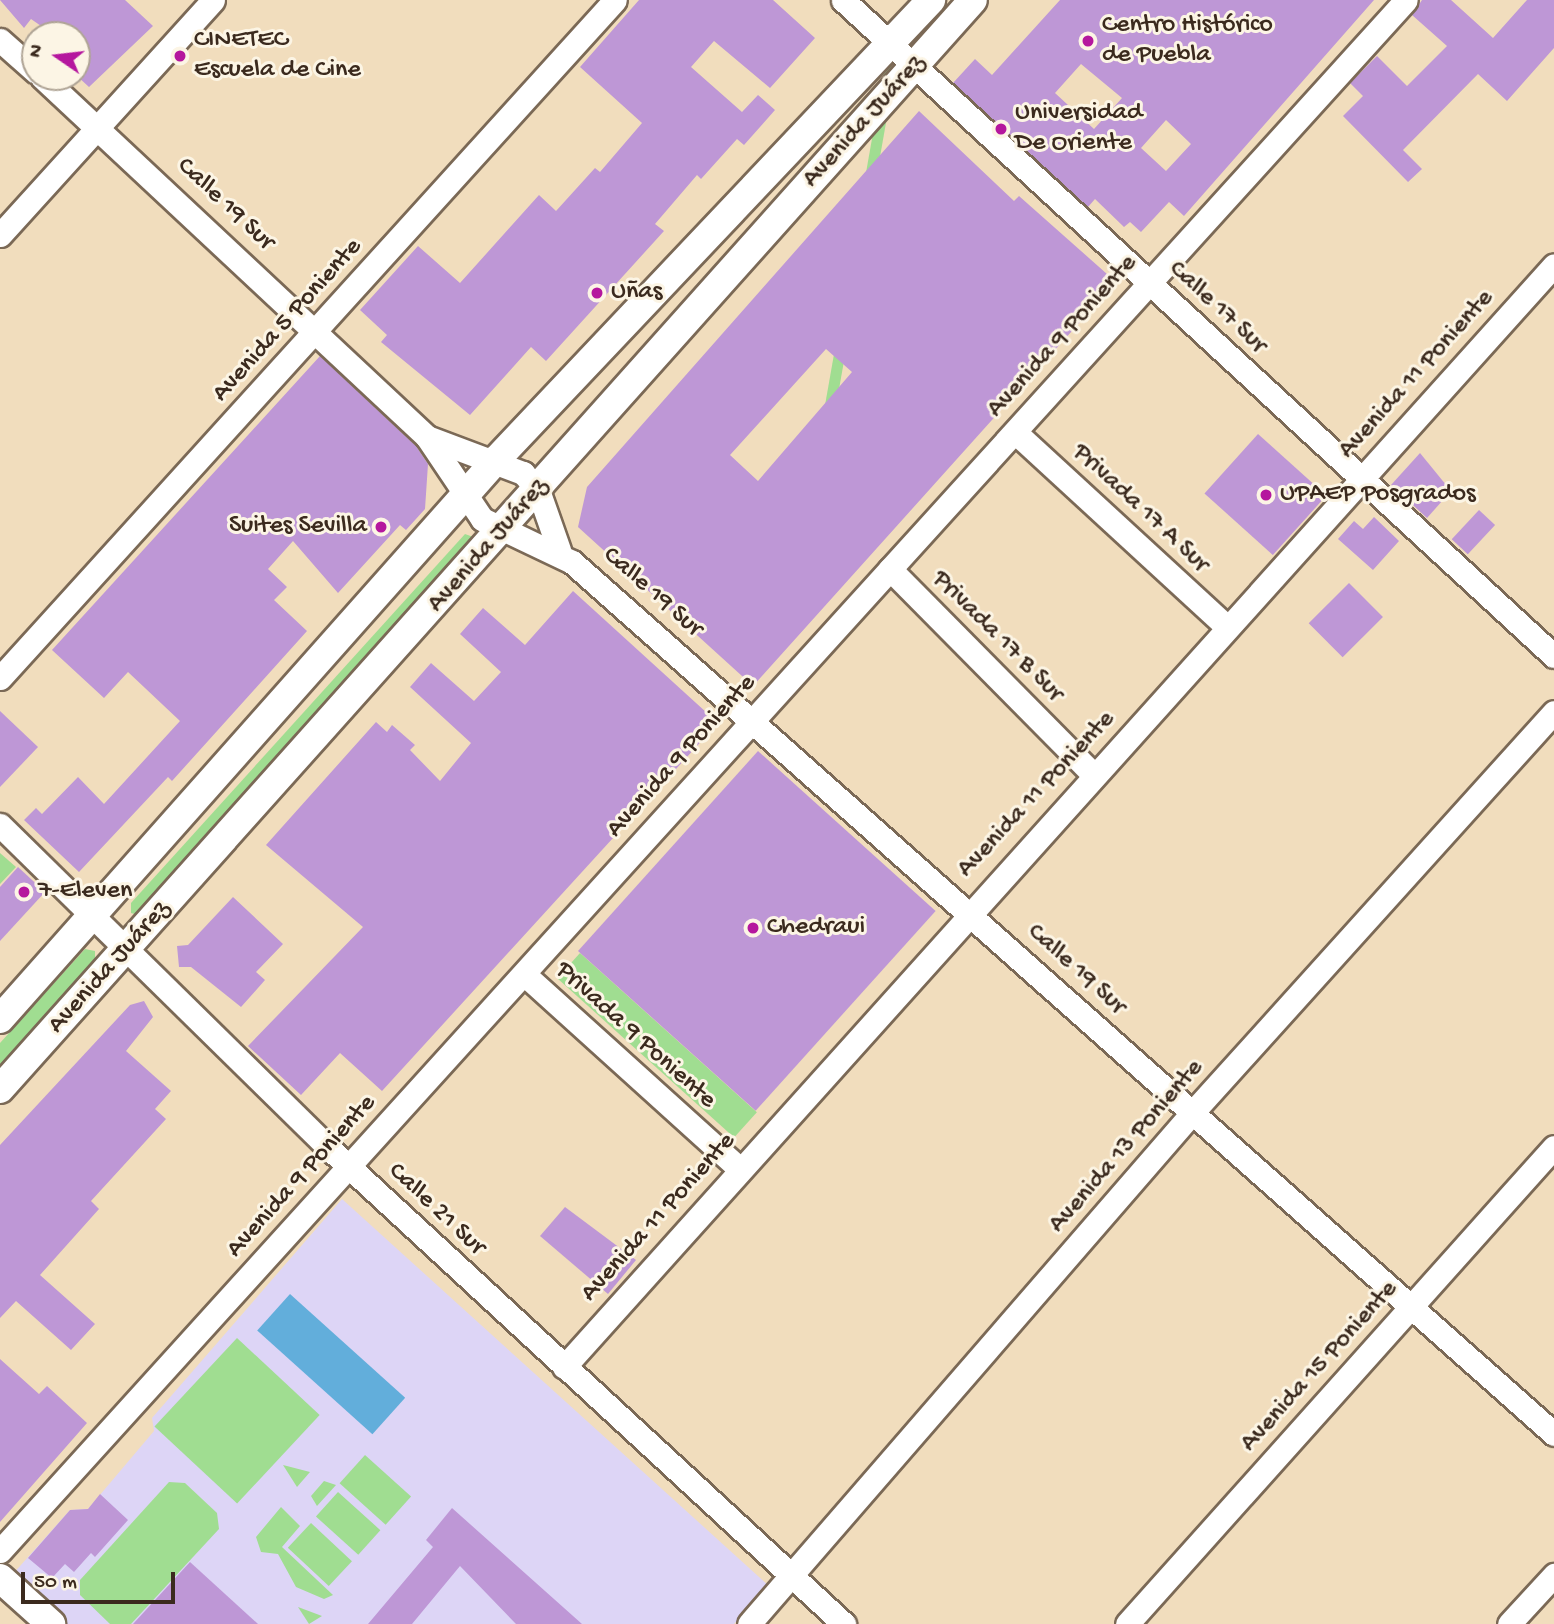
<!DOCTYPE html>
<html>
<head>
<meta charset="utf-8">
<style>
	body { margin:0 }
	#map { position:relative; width:1554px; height:1624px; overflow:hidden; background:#f1ddbd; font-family:"Gochi Hand",sans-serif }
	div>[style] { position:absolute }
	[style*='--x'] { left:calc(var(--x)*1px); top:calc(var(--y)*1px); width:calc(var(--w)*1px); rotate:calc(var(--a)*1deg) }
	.built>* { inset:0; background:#ddd5f6 }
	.green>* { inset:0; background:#a0dd91; transform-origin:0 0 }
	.water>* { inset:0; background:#62aedb; transform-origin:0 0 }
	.building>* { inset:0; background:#be97d6; transform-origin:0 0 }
	.roads { filter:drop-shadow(2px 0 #7b6956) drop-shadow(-2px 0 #7b6956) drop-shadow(0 2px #7b6956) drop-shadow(0 -2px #7b6956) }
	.minor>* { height:23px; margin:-11.5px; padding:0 11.5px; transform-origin:11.5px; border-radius:11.5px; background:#fff }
	.major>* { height:28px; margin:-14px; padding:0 14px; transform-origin:14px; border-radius:14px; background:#fff }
	.dots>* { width:19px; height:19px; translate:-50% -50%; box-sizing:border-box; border:4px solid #fcf5e5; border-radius:50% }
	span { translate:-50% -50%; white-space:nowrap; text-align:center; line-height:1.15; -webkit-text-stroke:6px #fcf5e5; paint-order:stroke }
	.poi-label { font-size:26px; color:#3b2a1e }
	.left { translate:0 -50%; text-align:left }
	.right { translate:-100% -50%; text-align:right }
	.street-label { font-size:26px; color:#3b2a1e }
	.north { position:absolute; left:21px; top:21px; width:70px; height:70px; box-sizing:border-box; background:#fcf5e5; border:2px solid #afa495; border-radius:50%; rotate:284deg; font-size:19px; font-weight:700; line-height:28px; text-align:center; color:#3b2a1e }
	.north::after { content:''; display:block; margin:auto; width:24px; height:32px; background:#b5179e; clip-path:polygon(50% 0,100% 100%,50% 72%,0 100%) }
	.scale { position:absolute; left:21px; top:1572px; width:154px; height:32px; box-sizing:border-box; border:4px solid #3b2a1e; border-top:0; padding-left:9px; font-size:21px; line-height:24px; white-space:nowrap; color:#3b2a1e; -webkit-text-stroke:5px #fcf5e5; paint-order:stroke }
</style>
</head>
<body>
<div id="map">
	<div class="built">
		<i style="clip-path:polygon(342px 1199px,769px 1586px,734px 1624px,66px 1624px,12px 1575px,70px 1510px,88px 1509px,154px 1431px,152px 1418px)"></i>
	</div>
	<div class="green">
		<i style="left:885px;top:65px;width:11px;height:498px;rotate:10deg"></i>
		<i style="clip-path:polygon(465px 534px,476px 538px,138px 915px,131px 913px,131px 903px)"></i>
		<i style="clip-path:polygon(0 853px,16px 867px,0 884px)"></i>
		<i style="clip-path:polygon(85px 949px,95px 951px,95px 961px,0 1065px,0 1043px)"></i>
		<i style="left:580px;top:953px;width:238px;height:34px;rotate:42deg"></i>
		<i style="left:237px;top:1338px;width:113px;height:121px;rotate:43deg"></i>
		<i style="left:365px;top:1455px;width:62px;height:38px;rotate:42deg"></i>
		<i style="clip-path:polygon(283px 1465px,310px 1472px,297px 1487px)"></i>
		<i style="clip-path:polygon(324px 1481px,336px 1485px,317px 1506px,311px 1496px)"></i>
		<i style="clip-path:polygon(169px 1482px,185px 1483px,217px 1513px,219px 1529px,131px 1624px,110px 1624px,80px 1595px,80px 1580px)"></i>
		<i style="left:338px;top:1492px;width:57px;height:33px;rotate:42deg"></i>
		<i style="clip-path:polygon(281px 1507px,300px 1526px,282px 1547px,333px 1595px,324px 1599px,296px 1587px,278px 1554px,261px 1552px,256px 1537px)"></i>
		<i style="left:311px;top:1523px;width:56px;height:34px;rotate:43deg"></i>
		<i style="clip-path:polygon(298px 1607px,322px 1616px,309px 1624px)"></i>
	</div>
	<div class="water">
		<i style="left:290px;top:1294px;width:155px;height:49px;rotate:42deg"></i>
	</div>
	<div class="building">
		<i style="clip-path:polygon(0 0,125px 0,153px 26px,89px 87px,77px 76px,77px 35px,54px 35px,31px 19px,24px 28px)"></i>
		<i style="clip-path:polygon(639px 0,773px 0,815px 38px,770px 88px,714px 41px,691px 67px,742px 112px,758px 95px,775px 110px,744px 145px,737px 139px,701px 179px,697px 175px,655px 224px,664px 231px,546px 361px,531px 347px,470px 415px,381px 342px,387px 335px,360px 310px,418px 246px,460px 283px,539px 195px,556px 211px,595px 168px,600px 172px,642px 123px,580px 67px)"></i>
		<i style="clip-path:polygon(evenodd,1060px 0,1374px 0,1184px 216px,1169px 202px,1141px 232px,1130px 222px,1124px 227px,1095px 199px,1088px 207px,953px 83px,975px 59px,992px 75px,1060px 0,1081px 64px,1122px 98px,1094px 129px,1055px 93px,1081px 64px,1060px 0,1166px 120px,1191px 144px,1166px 171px,1141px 148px,1166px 120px)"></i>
		<i style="clip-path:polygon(1422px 0,1451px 0,1493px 38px,1527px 0,1554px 0,1554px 48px,1507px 101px,1478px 74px,1403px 150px,1422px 169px,1408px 182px,1343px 116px,1363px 96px,1350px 83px,1377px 56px,1407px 86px,1447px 46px,1412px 15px)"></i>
		<i style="clip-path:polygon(evenodd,919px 111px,1014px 201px,1019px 196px,1116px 282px,753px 686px,578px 527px,587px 487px,919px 111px,826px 349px,852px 372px,758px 481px,730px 455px,826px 349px)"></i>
		<i style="clip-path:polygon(320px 356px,416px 446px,428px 464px,425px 509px,406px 530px,400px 525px,338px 593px,293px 541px,268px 569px,287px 587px,274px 600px,307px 631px,172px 781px,168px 777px,79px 872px,24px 820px,36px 808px,42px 814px,78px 777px,104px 804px,180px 721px,128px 672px,104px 698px,52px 650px)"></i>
		<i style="left:1258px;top:434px;width:92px;height:80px;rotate:42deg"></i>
		<i style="clip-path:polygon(1420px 453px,1451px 491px,1427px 518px,1391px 485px)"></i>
		<i style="left:1479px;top:510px;width:22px;height:40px;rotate:43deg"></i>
		<i style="clip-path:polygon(1374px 517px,1399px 541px,1373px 570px,1338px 539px,1354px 521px,1363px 529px)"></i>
		<i style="left:1349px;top:583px;width:48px;height:57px;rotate:45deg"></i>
		<i style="clip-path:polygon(573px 591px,718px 723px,382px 1091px,340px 1053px,301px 1095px,248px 1046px,363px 927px,266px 845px,376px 722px,387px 732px,392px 725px,415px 745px,410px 750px,440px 781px,471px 743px,410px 687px,431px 663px,474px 701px,501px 672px,460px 634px,483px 608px,525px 645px)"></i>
		<i style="clip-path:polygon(0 711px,38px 747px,0 787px)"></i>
		<i style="left:758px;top:751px;width:239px;height:269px;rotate:42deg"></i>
		<i style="clip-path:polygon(18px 867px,45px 892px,0 941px,0 887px)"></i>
		<i style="clip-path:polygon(233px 897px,283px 944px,256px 972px,265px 980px,241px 1007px,191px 967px,179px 967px,177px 946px,188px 945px)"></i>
		<i style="clip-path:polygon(144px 1001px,153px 1017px,126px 1051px,171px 1091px,155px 1109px,166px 1119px,91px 1201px,99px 1209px,40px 1275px,95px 1324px,71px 1350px,16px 1301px,0 1318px,0 1145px,130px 1005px)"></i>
		<i style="clip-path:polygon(565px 1207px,636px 1260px,608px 1294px,540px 1236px)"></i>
		<i style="clip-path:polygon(0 1359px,39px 1394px,47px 1386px,87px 1423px,0 1522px)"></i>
		<i style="clip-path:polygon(100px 1494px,128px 1520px,95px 1557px,91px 1553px,74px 1572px,65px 1564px,52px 1578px,28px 1558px,70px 1510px,88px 1509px)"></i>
		<i style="clip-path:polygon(452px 1508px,582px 1624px,516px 1624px,460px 1566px,412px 1624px,368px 1624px,433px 1547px,426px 1540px)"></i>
		<i style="clip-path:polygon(190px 1562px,258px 1624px,133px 1624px)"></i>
	</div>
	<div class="roads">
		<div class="minor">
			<i style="--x:843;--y:0;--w:967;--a:42.7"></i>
			<i style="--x:0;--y:40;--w:47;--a:41.5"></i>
			<i style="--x:42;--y:77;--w:527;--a:43.08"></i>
			<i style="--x:427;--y:437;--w:99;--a:56.1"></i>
			<i style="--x:482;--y:519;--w:100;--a:25.5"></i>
			<i style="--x:572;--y:562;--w:1313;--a:41.6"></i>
			<i style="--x:0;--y:235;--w:317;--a:-47.8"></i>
			<i style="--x:1015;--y:432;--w:288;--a:42.6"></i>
			<i style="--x:427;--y:437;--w:103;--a:20.6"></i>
			<i style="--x:523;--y:473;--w:23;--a:49"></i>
			<i style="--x:538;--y:490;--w:64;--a:70.7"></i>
			<i style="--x:890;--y:569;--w:290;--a:45.3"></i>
			<i style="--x:0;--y:678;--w:915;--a:-47.79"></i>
			<i style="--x:0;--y:825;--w:467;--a:44.5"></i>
			<i style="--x:333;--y:1152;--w:696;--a:42.73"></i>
			<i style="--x:524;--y:974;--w:291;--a:42.1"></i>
			<i style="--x:564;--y:1367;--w:1481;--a:-48.06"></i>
			<i style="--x:0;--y:1551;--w:2093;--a:-47.81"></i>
			<i style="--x:749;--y:1624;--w:676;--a:-49.08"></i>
			<i style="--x:1192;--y:1113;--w:540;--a:-47.93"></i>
			<i style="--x:1127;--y:1624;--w:640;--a:-48.17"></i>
			<i style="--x:1509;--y:1624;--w:67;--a:-47.4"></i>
		</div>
		<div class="major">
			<i style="--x:0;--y:1019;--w:749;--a:-48.41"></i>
			<i style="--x:497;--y:459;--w:632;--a:-46.6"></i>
			<i style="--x:0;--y:1089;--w:1460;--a:-48.22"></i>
			<i style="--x:0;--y:1578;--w:69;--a:42"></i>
		</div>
	</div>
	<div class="dots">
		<i style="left:1088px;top:41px;background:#b5179e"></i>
		<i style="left:180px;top:56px;background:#b5179e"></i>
		<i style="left:1001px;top:129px;background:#b5179e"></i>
		<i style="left:597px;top:293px;background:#b5179e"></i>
		<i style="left:1266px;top:495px;background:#b5179e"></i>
		<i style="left:381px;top:527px;background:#b5179e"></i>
		<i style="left:24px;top:892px;background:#b5179e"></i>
		<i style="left:753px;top:928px;background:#b5179e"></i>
	</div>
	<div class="poi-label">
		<span class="left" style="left:1102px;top:41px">Centro Histórico<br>de Puebla</span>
		<span class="left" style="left:194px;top:56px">CINETEC<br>Escuela de Cine</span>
		<span class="left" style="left:1015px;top:129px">Universidad<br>De Oriente</span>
		<span class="left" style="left:611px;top:293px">Uñas</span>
		<span class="left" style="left:1280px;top:495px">UPAEP Posgrados</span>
		<span class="right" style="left:367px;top:527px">Suites Sevilla</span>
		<span class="left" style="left:38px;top:892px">7-Eleven</span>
		<span class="left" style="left:767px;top:928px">Chedraui</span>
	</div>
	<div class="street-label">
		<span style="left:865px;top:122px;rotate:-48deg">Avenida Juárez</span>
		<span style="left:225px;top:205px;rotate:43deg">Calle 19 Sur</span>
		<span style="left:1217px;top:308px;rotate:43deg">Calle 17 Sur</span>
		<span style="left:288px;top:321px;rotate:-48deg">Avenida 5 Poniente</span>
		<span style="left:1063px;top:337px;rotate:-48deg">Avenida 9 Poniente</span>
		<span style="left:1417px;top:375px;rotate:-48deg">Avenida 11 Poniente</span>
		<span style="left:1140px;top:509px;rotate:43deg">Privada 17 A Sur</span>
		<span style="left:489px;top:546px;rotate:-49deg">Avenida Juárez</span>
		<span style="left:652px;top:593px;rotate:41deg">Calle 19 Sur</span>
		<span style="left:997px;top:637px;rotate:45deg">Privada 17 B Sur</span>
		<span style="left:682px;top:757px;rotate:-48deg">Avenida 9 Poniente</span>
		<span style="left:1037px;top:795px;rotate:-47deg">Avenida 11 Poniente</span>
		<span style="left:110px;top:968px;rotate:-48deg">Avenida Juárez</span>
		<span style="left:1076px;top:970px;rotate:42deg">Calle 19 Sur</span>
		<span style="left:635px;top:1036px;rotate:42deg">Privada 9 Poniente</span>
		<span style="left:1127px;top:1147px;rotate:-49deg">Avenida 13 Poniente</span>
		<span style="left:302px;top:1177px;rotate:-48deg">Avenida 9 Poniente</span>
		<span style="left:436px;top:1210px;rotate:43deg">Calle 21 Sur</span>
		<span style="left:659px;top:1218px;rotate:-48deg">Avenida 11 Poniente</span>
		<span style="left:1320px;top:1367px;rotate:-48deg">Avenida 15 Poniente</span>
	</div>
	<div class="north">N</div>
	<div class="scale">50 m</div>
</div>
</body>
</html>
